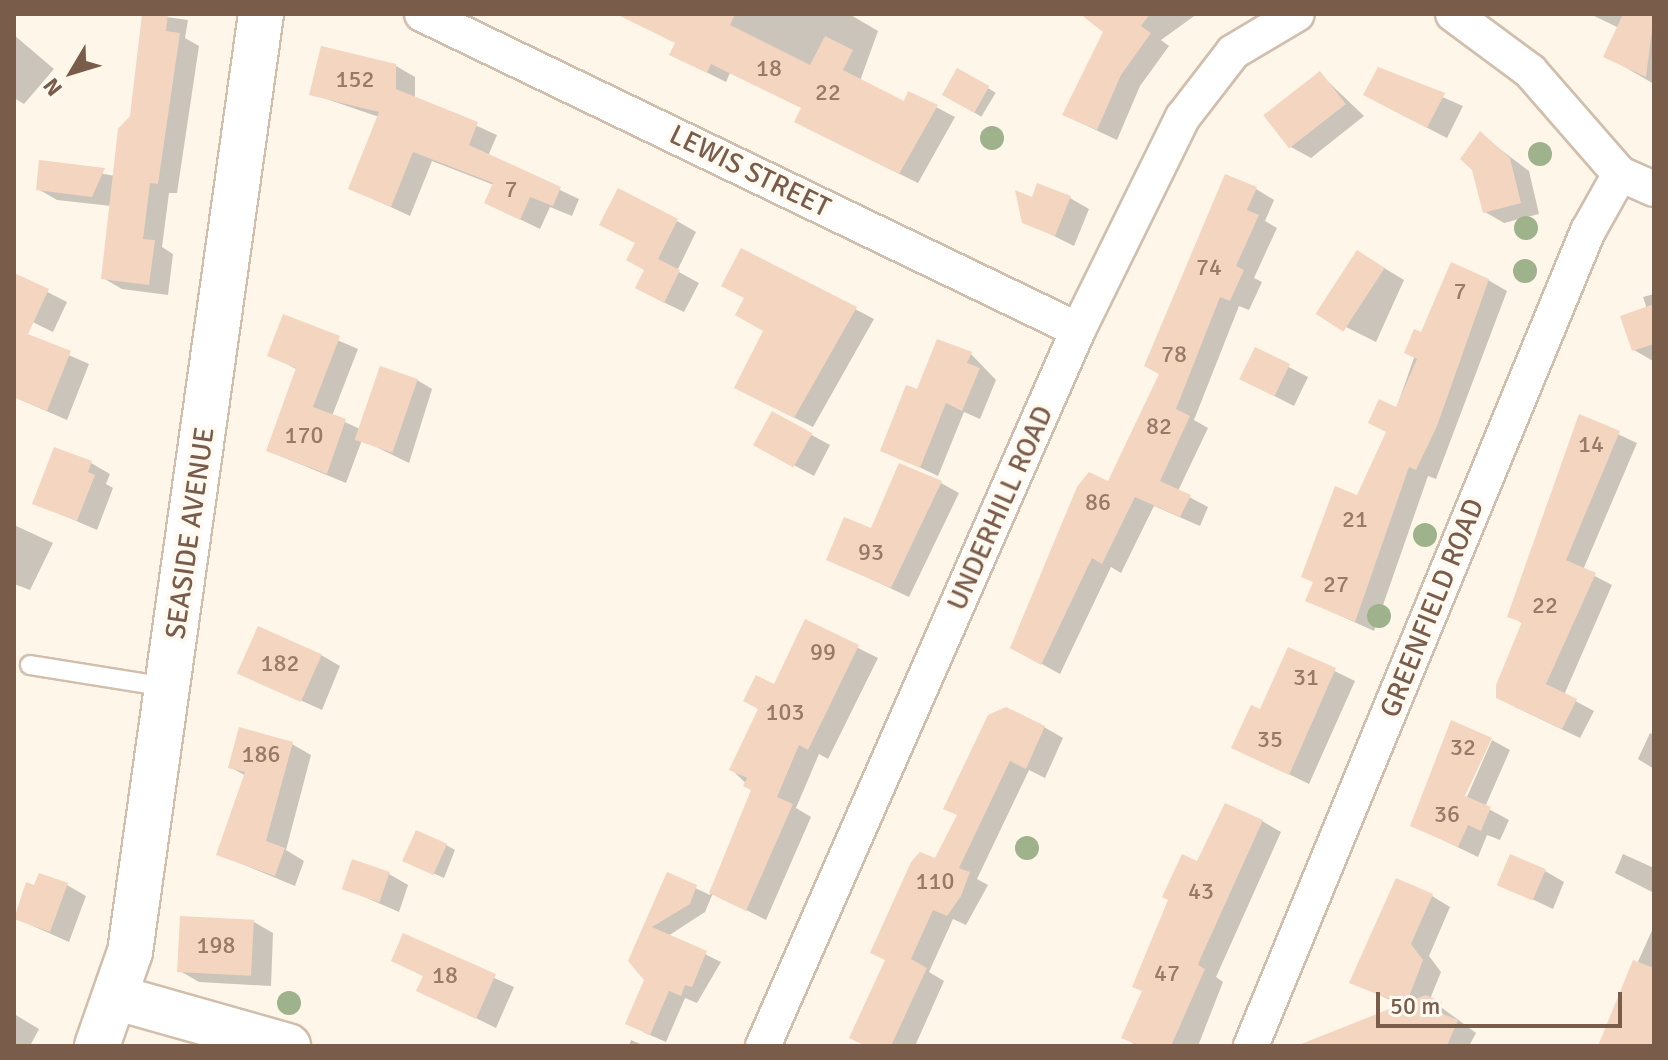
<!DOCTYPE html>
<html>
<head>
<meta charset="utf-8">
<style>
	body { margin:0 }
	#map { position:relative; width:1668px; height:1060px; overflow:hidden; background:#fdf6e9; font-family:Signika,sans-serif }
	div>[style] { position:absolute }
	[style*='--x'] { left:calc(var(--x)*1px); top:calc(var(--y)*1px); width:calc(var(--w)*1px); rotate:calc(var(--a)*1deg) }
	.shadow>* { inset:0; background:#0003; transform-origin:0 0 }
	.building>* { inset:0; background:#f4d5c0; transform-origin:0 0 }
	.roads { filter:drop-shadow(2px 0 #d1bead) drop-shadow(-2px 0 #d1bead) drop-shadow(0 2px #d1bead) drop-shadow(0 -2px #d1bead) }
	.lane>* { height:18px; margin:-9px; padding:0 9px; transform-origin:9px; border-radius:9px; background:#fff }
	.street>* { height:34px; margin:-17px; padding:0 17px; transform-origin:17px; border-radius:17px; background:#fff }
	.secondary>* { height:44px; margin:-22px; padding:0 22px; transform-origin:22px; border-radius:22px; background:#fff }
	.trees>* { width:24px; height:24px; margin:-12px; border-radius:50%; background:#9eb28c }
	span { translate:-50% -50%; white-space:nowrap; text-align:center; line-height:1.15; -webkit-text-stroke:8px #fffaf1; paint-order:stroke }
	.number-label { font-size:24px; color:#987a68 }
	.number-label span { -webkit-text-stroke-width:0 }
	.street-label { font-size:28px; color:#7a5c4b }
	.frame { position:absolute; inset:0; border:16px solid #7a5c4b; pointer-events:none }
	.north { position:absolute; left:32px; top:32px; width:80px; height:80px; -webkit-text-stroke:6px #fffaf1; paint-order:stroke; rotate:232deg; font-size:22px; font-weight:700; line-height:32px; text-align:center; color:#7a5c4b }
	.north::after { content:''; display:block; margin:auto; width:28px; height:36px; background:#7a5c4b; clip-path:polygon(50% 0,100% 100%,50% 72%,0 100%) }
	.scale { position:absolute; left:1376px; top:992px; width:246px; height:36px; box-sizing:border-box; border:4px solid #7a5c4b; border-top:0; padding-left:10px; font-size:24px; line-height:28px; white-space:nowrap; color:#7a5c4b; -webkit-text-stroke:6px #fffaf1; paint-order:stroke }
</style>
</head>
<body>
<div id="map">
	<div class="shadow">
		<i style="clip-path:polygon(144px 14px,188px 20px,185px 38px,199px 46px,177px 193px,169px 193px,162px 247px,173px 254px,168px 295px,122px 289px,103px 278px,111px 206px,57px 200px,38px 189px,41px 162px,115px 176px,132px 117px)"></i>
		<i style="clip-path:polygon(618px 14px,849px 14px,878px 31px,860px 81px,905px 104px,909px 93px,955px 117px,918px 183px,815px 132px,803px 108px,730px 73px,726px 82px,690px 64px,677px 43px)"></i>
		<i style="clip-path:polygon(1099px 14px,1197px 14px,1161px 40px,1169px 46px,1140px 86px,1117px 140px,1064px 115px,1105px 31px)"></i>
		<i style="clip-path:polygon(1590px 14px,1654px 16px,1654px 84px,1606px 56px,1619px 28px)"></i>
		<i style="clip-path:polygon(14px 35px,54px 69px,24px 104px,14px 98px)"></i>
		<i style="clip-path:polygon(396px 66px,415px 77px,415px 98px,497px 135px,488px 156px,579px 199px,572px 216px,550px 207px,540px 229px,486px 203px,494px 185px,432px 161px,410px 216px,350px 188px,379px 117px,312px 94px)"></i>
		<i style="clip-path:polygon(1378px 69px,1463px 106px,1447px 138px,1385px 106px)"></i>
		<i style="left:958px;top:70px;width:44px;height:28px;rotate:31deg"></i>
		<i style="clip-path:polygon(1320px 74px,1364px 116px,1311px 158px,1291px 147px)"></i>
		<i style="clip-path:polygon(1480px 134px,1529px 171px,1539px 214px,1504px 223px,1485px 212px)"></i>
		<i style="clip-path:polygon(1256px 189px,1274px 200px,1265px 221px,1277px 228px,1254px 278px,1262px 282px,1249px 310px,1239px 306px,1194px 420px,1208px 428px,1178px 491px,1208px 507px,1200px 526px,1154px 506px,1121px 573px,1111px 567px,1060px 674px,1031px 658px)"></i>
		<i style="clip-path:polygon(1070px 198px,1089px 209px,1074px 246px,1024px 221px,1033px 200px)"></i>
		<i style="clip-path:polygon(677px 221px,696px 232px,677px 271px,699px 283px,684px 312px,657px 299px,647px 270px)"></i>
		<i style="clip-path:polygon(742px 250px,874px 319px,813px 427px,755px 398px,765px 330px)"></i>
		<i style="clip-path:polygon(1376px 263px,1404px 280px,1376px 342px,1328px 318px)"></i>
		<i style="clip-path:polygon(18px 277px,67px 302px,53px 332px,14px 313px)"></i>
		<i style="clip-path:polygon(1488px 280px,1507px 291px,1436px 479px,1428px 476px,1374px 631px,1308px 601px,1388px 432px,1422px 335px)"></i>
		<i style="clip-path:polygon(1654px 294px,1654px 361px,1653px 361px,1634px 350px,1647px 309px,1643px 297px)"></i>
		<i style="clip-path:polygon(284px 317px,358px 349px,332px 416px,362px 430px,417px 380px,432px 389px,409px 463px,362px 440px,346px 483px,268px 451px,298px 370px,270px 355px)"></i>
		<i style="clip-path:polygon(14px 331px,89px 364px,67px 420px,14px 397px)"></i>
		<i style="clip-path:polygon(1256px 350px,1308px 377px,1294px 406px,1259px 388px)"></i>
		<i style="clip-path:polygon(971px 354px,996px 380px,980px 419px,964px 412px,938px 476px,883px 450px,918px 392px)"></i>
		<i style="clip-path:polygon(773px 414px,830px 445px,814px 476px,775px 455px)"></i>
		<i style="clip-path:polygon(1581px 417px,1637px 443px,1583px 570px,1612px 585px,1564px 695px,1594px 711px,1580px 738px,1515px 707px,1524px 624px,1510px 616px)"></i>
		<i style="clip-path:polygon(91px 463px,110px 474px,106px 484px,113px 488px,97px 530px,35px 503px)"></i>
		<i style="clip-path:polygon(941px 483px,959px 493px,909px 597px,828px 559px)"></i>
		<i style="clip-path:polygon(14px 525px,53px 543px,30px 590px,14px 584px)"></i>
		<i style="clip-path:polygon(806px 622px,878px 658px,828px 759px,819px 754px,796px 808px,811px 817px,766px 920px,713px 893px,705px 912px,668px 936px,721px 962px,697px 1003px,685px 998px,666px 1042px,643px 1032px,646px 980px,630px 961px,668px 875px,710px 895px,753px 790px,732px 770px)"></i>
		<i style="clip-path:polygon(1289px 649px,1355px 681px,1309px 784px,1233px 747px,1261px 712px)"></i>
		<i style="clip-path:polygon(321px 655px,340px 666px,322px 710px,241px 673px)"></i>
		<i style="clip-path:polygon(1044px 727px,1063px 738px,1045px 778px,1029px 770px,977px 879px,988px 885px,966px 925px,953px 919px,929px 972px,944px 981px,915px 1046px,866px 1046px,959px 815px,946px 808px)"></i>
		<i style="clip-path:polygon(1650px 733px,1654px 735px,1654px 769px,1638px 759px)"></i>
		<i style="clip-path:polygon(1492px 740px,1510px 750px,1485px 807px,1509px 820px,1500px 840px,1487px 835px,1478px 857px,1412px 825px,1463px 806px)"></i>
		<i style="clip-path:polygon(292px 744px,311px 755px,286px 850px,304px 861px,295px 886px,218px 854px,246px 776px,230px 767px)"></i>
		<i style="clip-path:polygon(1262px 821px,1281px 832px,1221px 966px,1216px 977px,1223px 982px,1198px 1046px,1137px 1046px,1124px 1037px,1198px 864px)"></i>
		<i style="clip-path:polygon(446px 845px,455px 850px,444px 878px,415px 865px)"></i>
		<i style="clip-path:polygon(1623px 854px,1654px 868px,1654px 893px,1615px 873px)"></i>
		<i style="clip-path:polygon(1545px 871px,1564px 882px,1553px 909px,1500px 884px)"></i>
		<i style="clip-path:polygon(389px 874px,408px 885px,399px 912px,344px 888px)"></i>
		<i style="clip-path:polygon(67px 885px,86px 896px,69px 942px,15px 918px,36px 888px)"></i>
		<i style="clip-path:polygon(1432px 896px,1450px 907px,1429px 956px,1441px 972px,1430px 999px,1476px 1033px,1469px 1046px,1327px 1046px,1403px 1006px,1351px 982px)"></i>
		<i style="clip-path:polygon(254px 922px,273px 933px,271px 986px,199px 982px,180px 971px)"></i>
		<i style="clip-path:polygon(1654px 926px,1654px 1046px,1600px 1046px)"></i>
		<i style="clip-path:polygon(404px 936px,514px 987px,496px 1028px,419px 990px,425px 977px,393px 960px)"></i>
		<i style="clip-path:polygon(14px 1014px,39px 1029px,30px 1046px,14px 1046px)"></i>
		<i style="clip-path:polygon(631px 1040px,645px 1046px,629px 1046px)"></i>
	</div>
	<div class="building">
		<i style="clip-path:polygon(142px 14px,168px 14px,166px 31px,180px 33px,158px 184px,150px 183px,143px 239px,155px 240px,149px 285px,101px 279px,118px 129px,130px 116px)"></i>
		<i style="clip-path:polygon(616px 14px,735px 14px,730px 25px,810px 65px,825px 36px,853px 50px,843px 70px,904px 101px,908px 91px,938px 105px,899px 174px,794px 122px,801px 108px,711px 64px,707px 73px,669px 55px,675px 43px)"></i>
		<i style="clip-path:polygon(1080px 14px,1150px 14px,1141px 26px,1151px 33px,1121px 75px,1097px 130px,1062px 115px,1103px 32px)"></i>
		<i style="clip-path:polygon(1623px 14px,1654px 14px,1646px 77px,1603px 57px)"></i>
		<i style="clip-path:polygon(321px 46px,396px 64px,396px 89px,478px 122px,469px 145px,561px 187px,553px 206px,530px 197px,520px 220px,484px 203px,493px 183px,413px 152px,391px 207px,348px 189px,379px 112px,309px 95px)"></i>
		<i style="clip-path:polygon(1378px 67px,1445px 93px,1427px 128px,1363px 95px)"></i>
		<i style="left:957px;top:68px;width:37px;height:31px;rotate:29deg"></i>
		<i style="left:1320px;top:71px;width:42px;height:72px;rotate:52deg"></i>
		<i style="clip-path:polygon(1480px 131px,1510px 158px,1521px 203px,1483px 213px,1472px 170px,1460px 159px)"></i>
		<i style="clip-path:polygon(39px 160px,105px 168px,92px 197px,36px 190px)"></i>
		<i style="clip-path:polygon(1225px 174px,1257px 187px,1247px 210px,1259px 215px,1236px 266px,1244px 270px,1230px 301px,1220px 297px,1176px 409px,1190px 416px,1160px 481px,1191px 495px,1180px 517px,1135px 497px,1102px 564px,1092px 558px,1041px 665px,1010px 648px,1077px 487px,1089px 472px,1108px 481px,1159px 374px,1144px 366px)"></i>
		<i style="clip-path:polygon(1037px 183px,1071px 196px,1055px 236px,1022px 223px,1015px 190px,1032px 197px)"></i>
		<i style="clip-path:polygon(618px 188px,678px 219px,658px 259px,680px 270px,664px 303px,635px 288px,644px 270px,626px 260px,635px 243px,599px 225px)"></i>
		<i style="clip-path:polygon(741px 248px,857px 307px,794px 418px,734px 388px,763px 331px,735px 315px,744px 298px,721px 286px)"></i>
		<i style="left:1357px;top:250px;width:33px;height:76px;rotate:33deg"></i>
		<i style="clip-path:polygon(1451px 262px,1489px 279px,1437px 426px,1416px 470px,1409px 467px,1355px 622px,1305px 601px,1313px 582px,1301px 577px,1335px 486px,1357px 495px,1386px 432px,1368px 423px,1379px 399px,1396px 407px,1417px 359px,1404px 353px,1414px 329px,1421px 332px)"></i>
		<i style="clip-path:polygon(14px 273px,49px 289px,28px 334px,71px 351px,47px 411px,14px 397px)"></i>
		<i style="clip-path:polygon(1654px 304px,1654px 344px,1632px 351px,1620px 316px)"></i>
		<i style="clip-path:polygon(283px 314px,340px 336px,313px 407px,346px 419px,327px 474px,266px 451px,296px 368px,267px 356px)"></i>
		<i style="clip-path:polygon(937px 339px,972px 352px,967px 363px,980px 368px,962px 411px,946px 403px,920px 468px,880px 451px,906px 385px,917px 389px)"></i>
		<i style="left:1255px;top:347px;width:39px;height:36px;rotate:26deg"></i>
		<i style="left:380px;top:366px;width:40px;height:78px;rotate:19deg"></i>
		<i style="left:772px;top:411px;width:46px;height:39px;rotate:29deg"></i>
		<i style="clip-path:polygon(1579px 414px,1620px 431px,1566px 560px,1596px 573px,1546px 684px,1577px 699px,1562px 729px,1496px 698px,1496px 685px,1522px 622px,1507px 617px)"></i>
		<i style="clip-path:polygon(54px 447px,92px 461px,88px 472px,95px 475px,77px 521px,32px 504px)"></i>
		<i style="clip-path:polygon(899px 463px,942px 481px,891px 588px,826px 560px,844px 517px,871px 528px)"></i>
		<i style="clip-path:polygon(805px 619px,859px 645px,808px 750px,799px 745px,777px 797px,793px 804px,746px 911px,709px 893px,751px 790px,743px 786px,747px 778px,729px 770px,758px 709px,743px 701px,756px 675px,774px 684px)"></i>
		<i style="left:258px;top:626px;width:70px;height:52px;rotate:24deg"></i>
		<i style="clip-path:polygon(1288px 647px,1336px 668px,1289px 775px,1231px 748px,1251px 705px,1260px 709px)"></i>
		<i style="clip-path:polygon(1006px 707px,1045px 726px,1026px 769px,1010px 761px,959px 868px,970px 872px,961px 896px,947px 916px,933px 910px,911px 959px,927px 968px,891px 1046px,866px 1046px,849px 1038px,885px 960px,870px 953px,911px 862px,920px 852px,935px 858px,957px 815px,943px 809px,988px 715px)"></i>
		<i style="clip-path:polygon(1451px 720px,1492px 738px,1465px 796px,1491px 807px,1481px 831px,1468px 825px,1458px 847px,1410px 826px)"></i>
		<i style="clip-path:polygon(239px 727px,293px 742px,266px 841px,285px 848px,275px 876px,216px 855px,245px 772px,228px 768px)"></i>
		<i style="clip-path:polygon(1225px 803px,1263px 820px,1202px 955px,1198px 965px,1205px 969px,1171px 1046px,1141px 1046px,1121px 1038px,1142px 991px,1132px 987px,1168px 900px,1162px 897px,1182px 854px,1197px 861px)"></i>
		<i style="left:416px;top:830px;width:34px;height:34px;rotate:24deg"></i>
		<i style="left:1510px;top:854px;width:39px;height:34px;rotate:23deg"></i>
		<i style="left:352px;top:859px;width:40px;height:32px;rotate:19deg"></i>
		<i style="clip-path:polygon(667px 872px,697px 885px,690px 904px,652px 927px,707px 951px,692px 987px,685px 985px,681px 996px,669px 991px,650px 1035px,625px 1024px,644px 980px,628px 961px)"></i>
		<i style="clip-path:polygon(39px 873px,68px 883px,50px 932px,14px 919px,26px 882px,34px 885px)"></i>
		<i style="clip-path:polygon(1396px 878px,1433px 894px,1411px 944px,1423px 960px,1407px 1002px,1426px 995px,1442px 1002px,1438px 1012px,1458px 1020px,1447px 1046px,1296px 1046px,1402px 1004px,1349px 983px)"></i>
		<i style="left:180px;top:916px;width:74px;height:56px;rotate:3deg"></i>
		<i style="clip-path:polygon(403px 933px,496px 974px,476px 1019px,416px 991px,423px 976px,391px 961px)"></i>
		<i style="clip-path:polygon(1633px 960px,1654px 968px,1654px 1046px,1598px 1046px)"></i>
	</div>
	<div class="roads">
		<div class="lane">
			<i style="--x:30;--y:665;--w:140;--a:9.1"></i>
		</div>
		<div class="street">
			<i style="--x:422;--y:14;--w:728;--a:25.72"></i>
			<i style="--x:1453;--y:14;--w:96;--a:36.5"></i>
			<i style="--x:1530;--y:71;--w:137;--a:48.9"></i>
			<i style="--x:1620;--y:174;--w:37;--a:24"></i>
			<i style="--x:763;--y:1046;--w:782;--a:-66.25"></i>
			<i style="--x:1078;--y:330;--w:237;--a:-63.8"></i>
			<i style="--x:1183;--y:117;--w:82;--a:-52.4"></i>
			<i style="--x:1233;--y:52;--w:74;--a:-30.7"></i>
			<i style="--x:1251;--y:1046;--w:882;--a:-67.54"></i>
			<i style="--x:1588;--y:231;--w:65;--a:-60.7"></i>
		</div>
		<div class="secondary">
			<i style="--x:118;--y:998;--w:177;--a:15.8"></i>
			<i style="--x:97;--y:1046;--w:100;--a:-70.7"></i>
			<i style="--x:130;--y:952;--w:947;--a:-82.05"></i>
		</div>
	</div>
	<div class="trees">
		<i style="left:992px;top:138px"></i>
		<i style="left:1540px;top:154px"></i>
		<i style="left:1526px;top:228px"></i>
		<i style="left:1525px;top:271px"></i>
		<i style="left:1425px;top:535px"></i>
		<i style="left:1379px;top:616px"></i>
		<i style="left:1027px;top:848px"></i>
		<i style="left:289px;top:1003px"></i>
	</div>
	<div class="number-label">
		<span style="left:769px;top:69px">18</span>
		<span style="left:355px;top:80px">152</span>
		<span style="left:828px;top:93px">22</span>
		<span style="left:511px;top:190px">7</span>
		<span style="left:1209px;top:268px">74</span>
		<span style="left:1460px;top:292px">7</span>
		<span style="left:1174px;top:355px">78</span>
		<span style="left:1159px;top:427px">82</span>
		<span style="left:304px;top:436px">170</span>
		<span style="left:1591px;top:445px">14</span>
		<span style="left:1098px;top:503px">86</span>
		<span style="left:1355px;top:520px">21</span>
		<span style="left:871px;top:553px">93</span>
		<span style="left:1336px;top:585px">27</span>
		<span style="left:1545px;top:606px">22</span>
		<span style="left:823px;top:653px">99</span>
		<span style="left:280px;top:664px">182</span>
		<span style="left:1306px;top:678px">31</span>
		<span style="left:785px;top:713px">103</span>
		<span style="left:1270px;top:740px">35</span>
		<span style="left:1463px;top:748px">32</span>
		<span style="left:261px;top:755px">186</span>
		<span style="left:1447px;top:815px">36</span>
		<span style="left:935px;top:882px">110</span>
		<span style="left:1201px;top:892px">43</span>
		<span style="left:216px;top:946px">198</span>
		<span style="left:1167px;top:974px">47</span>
		<span style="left:445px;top:976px">18</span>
	</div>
	<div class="street-label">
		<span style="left:750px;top:171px;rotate:26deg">LEWIS STREET</span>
		<span style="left:1000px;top:508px;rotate:-66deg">UNDERHILL ROAD</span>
		<span style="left:190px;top:533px;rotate:-82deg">SEASIDE AVENUE</span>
		<span style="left:1432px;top:608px;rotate:-68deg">GREENFIELD ROAD</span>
	</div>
	<div class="frame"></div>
	<div class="north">N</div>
	<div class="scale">50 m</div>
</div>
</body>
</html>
